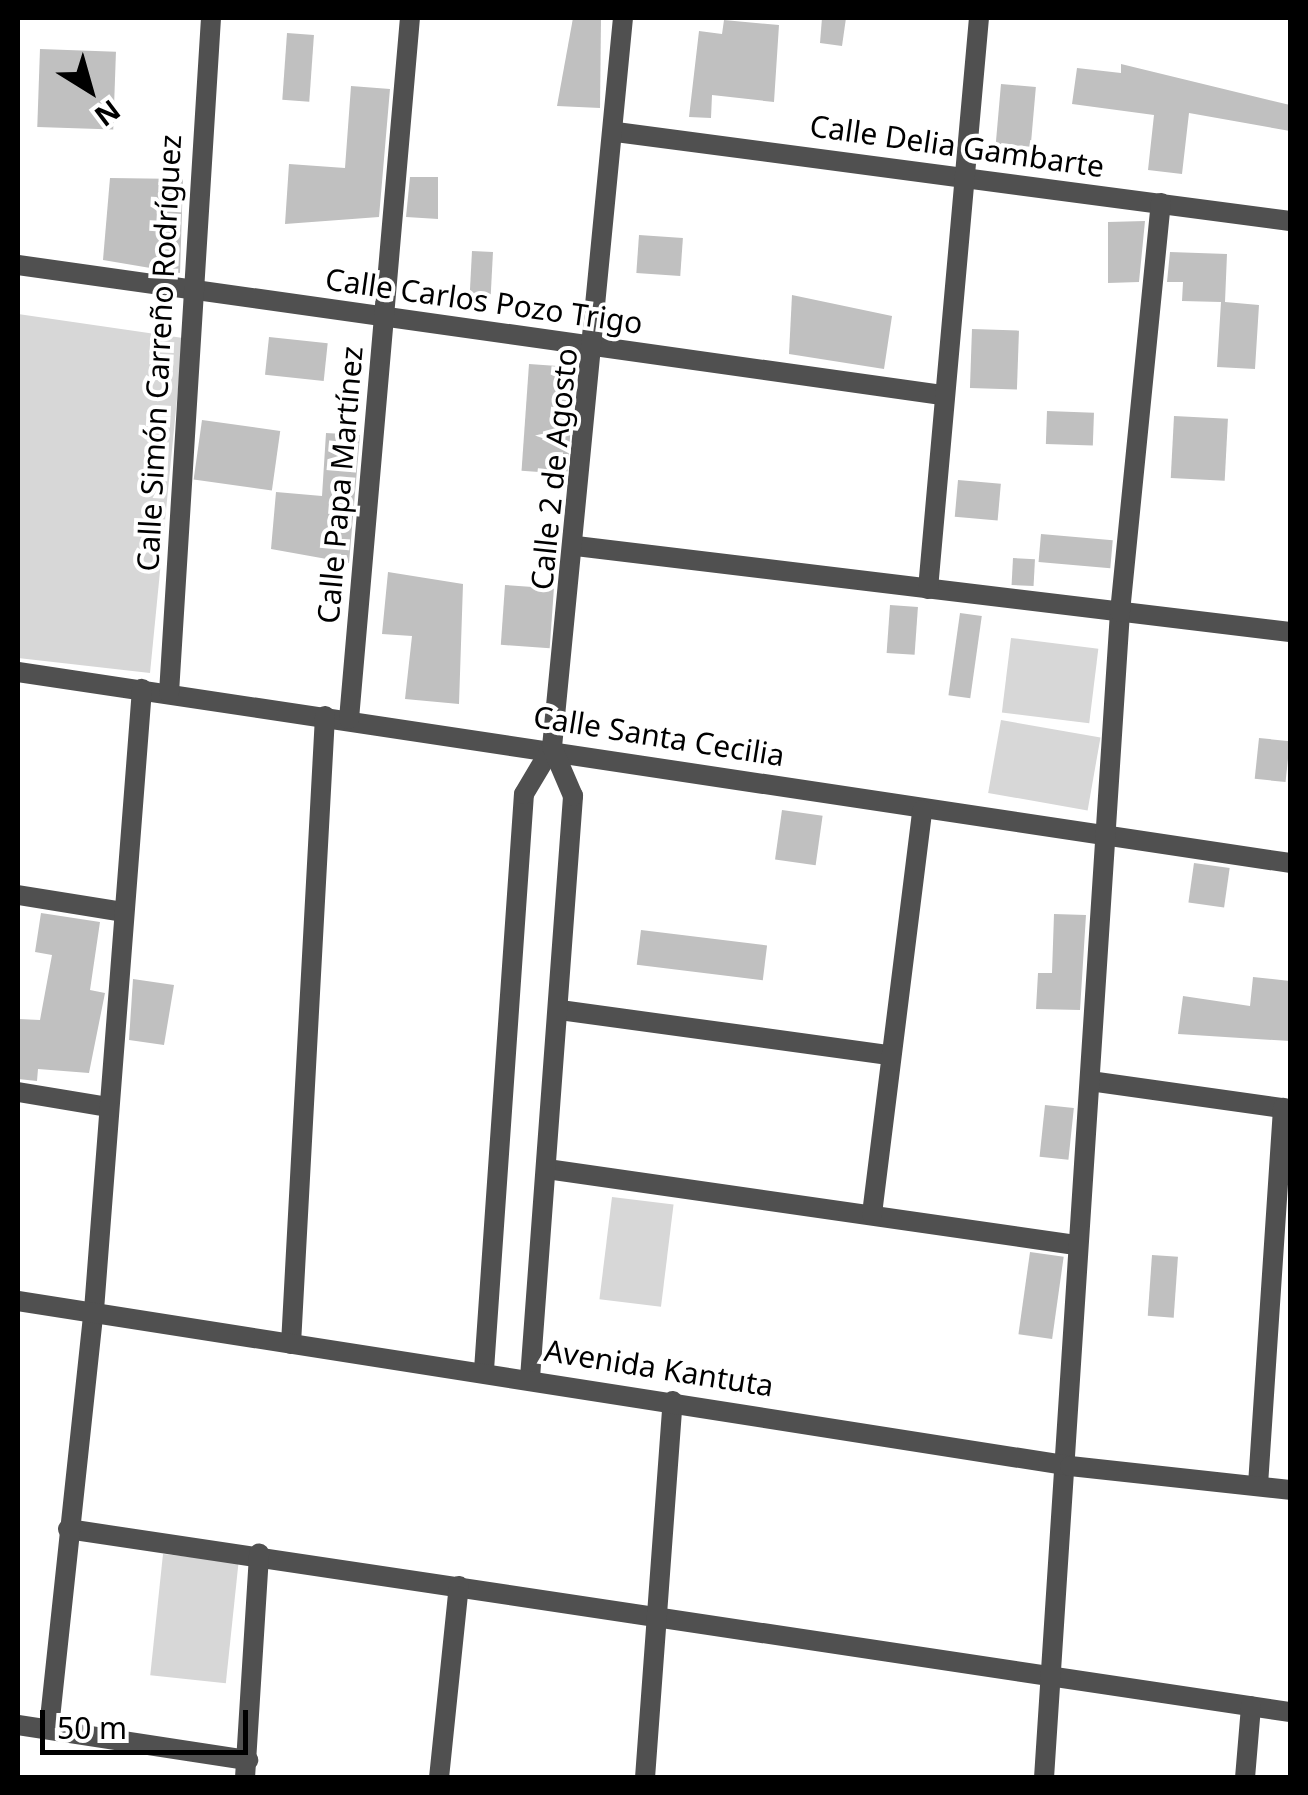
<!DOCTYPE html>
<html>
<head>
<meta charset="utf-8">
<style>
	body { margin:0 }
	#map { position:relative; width:1308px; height:1795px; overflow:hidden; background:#fff; font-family:"Noto Sans",sans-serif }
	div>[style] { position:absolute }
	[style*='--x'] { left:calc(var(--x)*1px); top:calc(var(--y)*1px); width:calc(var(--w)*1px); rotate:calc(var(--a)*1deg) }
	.green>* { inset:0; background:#d7d7d7; transform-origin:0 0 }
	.building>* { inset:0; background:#c0c0c0; transform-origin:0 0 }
	.minor>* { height:20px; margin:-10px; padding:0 10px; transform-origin:10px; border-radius:10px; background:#505050 }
	.tertiary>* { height:20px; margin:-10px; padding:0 10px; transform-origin:10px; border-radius:10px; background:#505050 }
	span { translate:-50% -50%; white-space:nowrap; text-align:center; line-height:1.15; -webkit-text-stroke:8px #fff; paint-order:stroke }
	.street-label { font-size:30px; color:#000 }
	.frame { position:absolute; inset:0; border:20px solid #000; pointer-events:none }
	.north { position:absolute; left:40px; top:40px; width:100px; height:100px; -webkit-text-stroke:8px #fff; paint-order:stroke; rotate:143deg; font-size:28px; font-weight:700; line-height:40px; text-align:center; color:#000 }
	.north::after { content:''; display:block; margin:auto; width:35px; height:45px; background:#000; clip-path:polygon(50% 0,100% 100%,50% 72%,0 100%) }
	.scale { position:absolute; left:40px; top:1710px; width:208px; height:45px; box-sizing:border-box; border:5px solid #000; border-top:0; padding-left:12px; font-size:30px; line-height:35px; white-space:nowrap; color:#000; -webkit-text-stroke:8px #fff; paint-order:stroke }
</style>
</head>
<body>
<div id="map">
	<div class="green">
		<i style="clip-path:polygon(18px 314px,183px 338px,150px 673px,18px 658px)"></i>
		<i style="left:1011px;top:638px;width:88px;height:75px;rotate:7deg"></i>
		<i style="left:1001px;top:720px;width:101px;height:74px;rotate:10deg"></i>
		<i style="left:612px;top:1197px;width:62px;height:103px;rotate:7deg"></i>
		<i style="left:163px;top:1554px;width:76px;height:122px;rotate:6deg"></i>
	</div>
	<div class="building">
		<i style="clip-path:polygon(573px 18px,601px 18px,600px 108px,557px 106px)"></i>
		<i style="clip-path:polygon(822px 18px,846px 18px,842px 46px,820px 43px)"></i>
		<i style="clip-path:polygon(724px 20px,779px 25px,774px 102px,712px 95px,711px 118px,689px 117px,699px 31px,722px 34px)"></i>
		<i style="left:287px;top:33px;width:27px;height:67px;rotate:4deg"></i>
		<i style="left:40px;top:49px;width:76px;height:78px;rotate:2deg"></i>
		<i style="clip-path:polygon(1121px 64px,1290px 105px,1290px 131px,1189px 113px,1182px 174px,1148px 170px,1154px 115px,1072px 104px,1077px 68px,1121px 73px)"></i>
		<i style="left:1001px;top:84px;width:35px;height:60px;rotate:5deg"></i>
		<i style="clip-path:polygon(351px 86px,390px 89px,379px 217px,285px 224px,289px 164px,345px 168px)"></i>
		<i style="clip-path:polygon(410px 177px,438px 177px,438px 219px,406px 217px)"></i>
		<i style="clip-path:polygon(110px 178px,183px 179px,180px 273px,103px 260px)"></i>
		<i style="clip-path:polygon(1145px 221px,1139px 282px,1108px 283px,1108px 222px)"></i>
		<i style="left:639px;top:235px;width:44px;height:38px;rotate:4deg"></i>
		<i style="left:472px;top:251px;width:21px;height:44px;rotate:3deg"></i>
		<i style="clip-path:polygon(1170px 252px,1227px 254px,1225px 302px,1259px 305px,1255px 369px,1217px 367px,1221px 302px,1182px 301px,1183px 282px,1167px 282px)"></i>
		<i style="clip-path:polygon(792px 295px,892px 316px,884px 369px,789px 354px)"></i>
		<i style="left:972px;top:329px;width:47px;height:59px;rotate:2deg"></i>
		<i style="left:269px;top:337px;width:59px;height:38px;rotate:6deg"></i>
		<i style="left:529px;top:364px;width:46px;height:107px;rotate:4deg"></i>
		<i style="left:1047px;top:411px;width:47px;height:33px;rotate:2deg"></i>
		<i style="left:1174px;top:416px;width:54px;height:62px;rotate:3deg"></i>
		<i style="left:202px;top:420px;width:79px;height:60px;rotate:8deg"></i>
		<i style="clip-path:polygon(326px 433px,360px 435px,349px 563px,271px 549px,276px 492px,322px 496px)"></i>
		<i style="left:958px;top:480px;width:43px;height:37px;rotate:5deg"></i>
		<i style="left:1041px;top:534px;width:72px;height:28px;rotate:5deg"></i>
		<i style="left:1013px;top:558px;width:22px;height:27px;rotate:3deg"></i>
		<i style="clip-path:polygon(388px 572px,463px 584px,459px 704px,405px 699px,412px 636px,382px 634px)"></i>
		<i style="left:505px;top:585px;width:49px;height:60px;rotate:4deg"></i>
		<i style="left:890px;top:605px;width:28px;height:48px;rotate:4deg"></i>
		<i style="left:960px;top:613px;width:22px;height:83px;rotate:8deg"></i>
		<i style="left:1259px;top:738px;width:31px;height:41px;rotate:6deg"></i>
		<i style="left:782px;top:810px;width:41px;height:50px;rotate:8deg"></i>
		<i style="left:1194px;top:863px;width:36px;height:40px;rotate:8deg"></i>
		<i style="clip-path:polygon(41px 913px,100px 922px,90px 990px,105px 993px,89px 1073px,38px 1069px,37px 1081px,18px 1079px,18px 1019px,40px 1020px,52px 955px,35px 952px)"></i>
		<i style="clip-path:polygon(1054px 914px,1086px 915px,1080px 1010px,1036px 1009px,1038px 973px,1052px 973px)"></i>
		<i style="left:641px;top:930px;width:127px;height:35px;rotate:7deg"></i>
		<i style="clip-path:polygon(1253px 977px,1290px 981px,1290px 1041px,1178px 1034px,1183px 996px,1250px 1006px)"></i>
		<i style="clip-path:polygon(133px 979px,174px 985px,164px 1045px,129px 1040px)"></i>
		<i style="left:1045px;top:1105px;width:29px;height:52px;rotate:6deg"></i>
		<i style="left:1030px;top:1252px;width:34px;height:83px;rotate:8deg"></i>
		<i style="left:1152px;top:1255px;width:26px;height:61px;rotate:4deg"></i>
	</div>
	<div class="minor">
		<i style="--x:616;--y:132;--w:680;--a:7.52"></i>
		<i style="--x:18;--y:265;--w:933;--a:8.01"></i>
		<i style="--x:576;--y:546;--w:719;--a:6.87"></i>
		<i style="--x:928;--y:589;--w:573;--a:-84.9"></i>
		<i style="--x:18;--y:672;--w:1286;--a:8.54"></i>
		<i style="--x:169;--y:693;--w:676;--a:-86.44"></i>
		<i style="--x:349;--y:719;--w:704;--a:-85.03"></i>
		<i style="--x:18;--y:895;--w:106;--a:9.2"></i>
		<i style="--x:560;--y:1010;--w:332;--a:7.8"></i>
		<i style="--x:1090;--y:1081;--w:202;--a:8"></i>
		<i style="--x:18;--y:1092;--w:92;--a:9.4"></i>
		<i style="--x:547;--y:1169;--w:534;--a:8.18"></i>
		<i style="--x:872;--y:1214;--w:407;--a:-82.9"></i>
		<i style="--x:291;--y:1344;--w:629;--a:-86.9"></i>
		<i style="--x:484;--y:1370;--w:577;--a:-86.03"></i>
		<i style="--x:524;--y:794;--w:55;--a:-59.2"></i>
		<i style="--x:552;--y:747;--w:732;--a:-84.44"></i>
		<i style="--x:530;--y:1378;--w:584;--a:-85.77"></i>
		<i style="--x:573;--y:796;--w:53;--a:-113.2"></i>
		<i style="--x:1258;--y:1485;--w:378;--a:-86.2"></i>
		<i style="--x:68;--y:1529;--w:1236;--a:8.52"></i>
		<i style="--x:18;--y:1725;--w:233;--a:8.7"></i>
		<i style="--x:49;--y:1728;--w:420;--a:-83.9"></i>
		<i style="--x:94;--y:1310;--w:623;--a:-85.58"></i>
		<i style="--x:245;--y:1778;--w:225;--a:-86.4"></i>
		<i style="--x:439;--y:1778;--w:193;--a:-84.1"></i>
		<i style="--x:645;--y:1778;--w:378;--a:-85.8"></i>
		<i style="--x:1044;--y:1778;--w:1168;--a:-86.27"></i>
		<i style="--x:1120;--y:612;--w:411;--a:-84.3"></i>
		<i style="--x:1245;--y:1778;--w:72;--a:-85.2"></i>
	</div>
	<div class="tertiary">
		<i style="--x:18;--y:1301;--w:1065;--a:8.91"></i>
		<i style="--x:1070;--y:1466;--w:221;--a:6.2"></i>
	</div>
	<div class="street-label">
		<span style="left:957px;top:146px;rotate:8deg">Calle Delia Gambarte</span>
		<span style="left:484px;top:301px;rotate:8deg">Calle Carlos Pozo Trigo</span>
		<span style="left:159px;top:353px;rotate:-87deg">Calle Simón Carreño Rodríguez</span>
		<span style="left:554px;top:469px;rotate:-84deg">Calle 2 de Agosto</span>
		<span style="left:340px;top:485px;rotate:-85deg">Calle Papa Martínez</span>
		<span style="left:659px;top:736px;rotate:9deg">Calle Santa Cecilia</span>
		<span style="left:659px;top:1368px;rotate:9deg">Avenida Kantuta</span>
	</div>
	<div class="frame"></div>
	<div class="north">N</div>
	<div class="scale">50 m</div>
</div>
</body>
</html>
